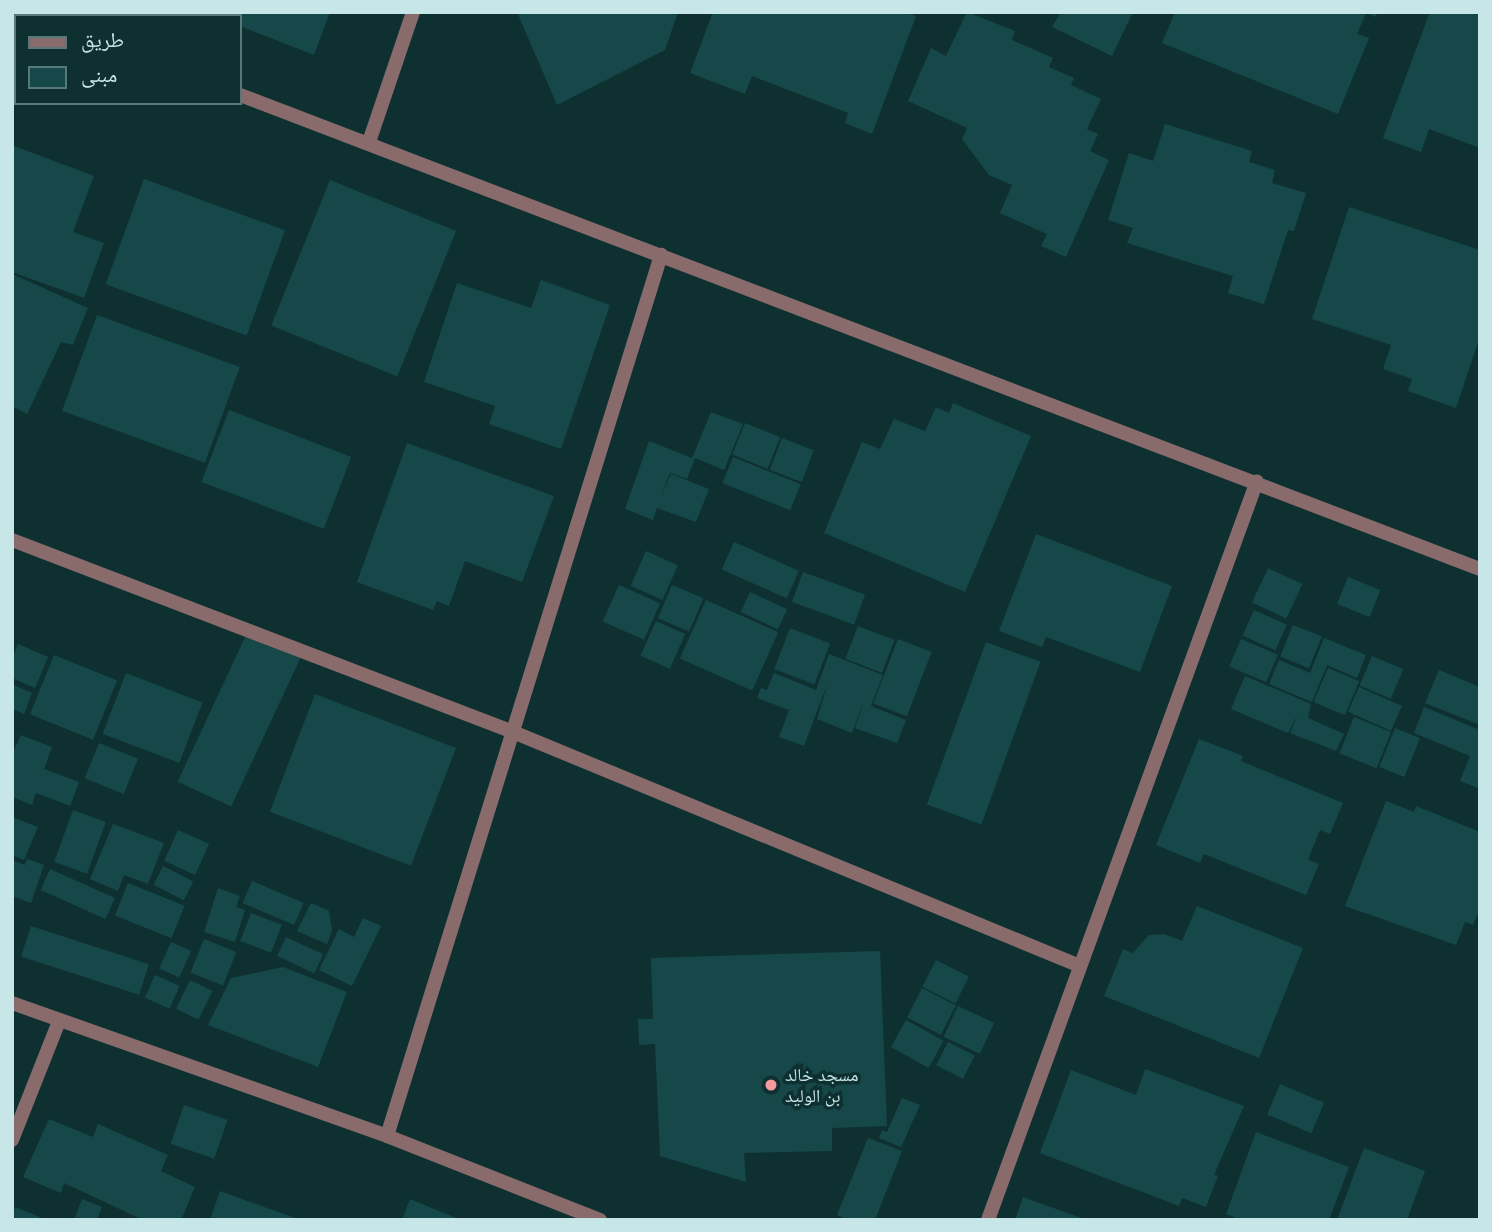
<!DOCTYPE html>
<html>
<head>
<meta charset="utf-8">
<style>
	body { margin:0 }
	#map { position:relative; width:1492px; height:1232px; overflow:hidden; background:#0e3031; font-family:"Golos Text","Noto Naskh Arabic",sans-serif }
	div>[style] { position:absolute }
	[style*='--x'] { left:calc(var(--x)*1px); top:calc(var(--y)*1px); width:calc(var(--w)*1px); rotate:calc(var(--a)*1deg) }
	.building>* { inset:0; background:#164849; transform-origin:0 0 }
	.street>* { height:14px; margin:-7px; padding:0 7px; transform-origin:7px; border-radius:7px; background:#8a6b6b }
	.dots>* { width:19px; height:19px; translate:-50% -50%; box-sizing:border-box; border:4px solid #0e3031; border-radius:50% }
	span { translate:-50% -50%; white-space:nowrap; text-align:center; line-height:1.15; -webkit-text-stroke:7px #0e3031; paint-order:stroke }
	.poi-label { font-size:18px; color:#c7e6e7 }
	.left { translate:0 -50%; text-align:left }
	.frame { position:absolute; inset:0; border:14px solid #c7e6e7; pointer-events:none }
	.legend { position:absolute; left:14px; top:14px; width:228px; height:91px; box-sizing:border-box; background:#0e3031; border:2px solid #58797a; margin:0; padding:9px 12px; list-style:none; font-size:21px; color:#c7e6e7 }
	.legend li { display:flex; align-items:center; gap:14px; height:35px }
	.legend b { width:35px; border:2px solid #58797a }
</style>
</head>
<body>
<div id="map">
	<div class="building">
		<i style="clip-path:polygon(204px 12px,330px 12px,314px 55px,240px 26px,240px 16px)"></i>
		<i style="clip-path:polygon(517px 12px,678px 12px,665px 50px,557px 105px)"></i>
		<i style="clip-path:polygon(713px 12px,905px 12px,916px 16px,872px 134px,845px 123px,848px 113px,752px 76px,745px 94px,690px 73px)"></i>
		<i style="clip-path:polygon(967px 12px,1015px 31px,1012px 40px,1053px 58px,1049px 67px,1074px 78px,1071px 85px,1101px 99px,1087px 129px,1098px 134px,1090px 151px,1109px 160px,1066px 257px,1041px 246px,1047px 234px,1000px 213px,1012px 185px,989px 175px,962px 139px,967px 128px,908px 101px,931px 48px,946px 56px)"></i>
		<i style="clip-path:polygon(1061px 12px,1133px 12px,1112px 56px,1052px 27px)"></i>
		<i style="clip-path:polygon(1175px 12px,1377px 12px,1376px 17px,1366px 13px,1357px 34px,1369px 38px,1338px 114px,1162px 43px)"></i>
		<i style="clip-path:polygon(1430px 12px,1480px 12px,1480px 148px,1429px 129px,1421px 152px,1383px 138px)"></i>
		<i style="clip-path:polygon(1165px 124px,1252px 151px,1249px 162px,1275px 170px,1272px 183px,1306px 193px,1294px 231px,1288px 230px,1264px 304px,1228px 293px,1233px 276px,1127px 243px,1133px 228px,1108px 220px,1129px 153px,1153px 161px)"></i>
		<i style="clip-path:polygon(14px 146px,94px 176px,73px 232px,104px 243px,84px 298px,12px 272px)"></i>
		<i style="left:144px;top:179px;width:150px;height:112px;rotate:20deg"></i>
		<i style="left:330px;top:180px;width:136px;height:157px;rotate:22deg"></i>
		<i style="clip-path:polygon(1349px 207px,1480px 250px,1480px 336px,1456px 408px,1408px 391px,1412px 379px,1383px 369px,1391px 345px,1312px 319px)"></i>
		<i style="clip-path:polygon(12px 274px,88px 308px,73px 345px,61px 342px,27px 414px,12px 406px)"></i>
		<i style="clip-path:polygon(541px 280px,610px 305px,561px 449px,489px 424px,495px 406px,424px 382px,457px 283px,531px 308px)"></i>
		<i style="left:97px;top:315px;width:152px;height:102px;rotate:20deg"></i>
		<i style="clip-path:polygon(953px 403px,1031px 436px,965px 592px,824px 533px,862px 442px,880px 449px,894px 419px,925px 431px,936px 407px,949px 413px)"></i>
		<i style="left:229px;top:410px;width:131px;height:77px;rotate:21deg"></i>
		<i style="clip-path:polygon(711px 412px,743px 424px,724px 470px,695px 458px,687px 479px,670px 473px,660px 499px,671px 474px,709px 489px,696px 522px,657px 508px,653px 520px,625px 509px,649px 441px,692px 458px)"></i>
		<i style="left:745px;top:423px;width:38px;height:34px;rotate:22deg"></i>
		<i style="left:782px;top:438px;width:34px;height:34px;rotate:21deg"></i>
		<i style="clip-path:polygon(407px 443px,554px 496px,522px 582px,465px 561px,449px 606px,437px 601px,433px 610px,357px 582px)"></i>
		<i style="left:733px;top:457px;width:73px;height:28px;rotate:22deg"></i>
		<i style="clip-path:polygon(1036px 534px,1172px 586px,1140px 672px,1046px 637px,1042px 647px,999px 631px)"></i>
		<i style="left:734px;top:542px;width:71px;height:30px;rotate:24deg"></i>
		<i style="left:646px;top:551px;width:35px;height:38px;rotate:24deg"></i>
		<i style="left:1268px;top:568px;width:38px;height:38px;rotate:25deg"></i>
		<i style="left:803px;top:572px;width:66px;height:32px;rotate:20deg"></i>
		<i style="left:1348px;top:577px;width:35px;height:29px;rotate:22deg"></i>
		<i style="left:619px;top:585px;width:45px;height:40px;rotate:24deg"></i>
		<i style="left:672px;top:585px;width:34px;height:36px;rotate:23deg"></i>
		<i style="left:750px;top:592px;width:41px;height:22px;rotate:25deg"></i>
		<i style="left:706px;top:600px;width:79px;height:64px;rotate:24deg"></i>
		<i style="left:1254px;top:610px;width:36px;height:28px;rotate:24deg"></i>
		<i style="left:656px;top:621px;width:32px;height:38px;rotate:24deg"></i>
		<i style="left:1293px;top:625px;width:31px;height:34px;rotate:22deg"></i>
		<i style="left:858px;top:626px;width:39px;height:35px;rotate:21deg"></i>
		<i style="left:790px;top:628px;width:43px;height:44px;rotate:21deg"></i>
		<i style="left:247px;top:633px;width:59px;height:164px;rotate:25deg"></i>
		<i style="clip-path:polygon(1324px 638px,1366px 655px,1357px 678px,1327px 665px,1312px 702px,1269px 684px,1279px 660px,1310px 673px)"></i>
		<i style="left:898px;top:639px;width:36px;height:69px;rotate:21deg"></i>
		<i style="left:1241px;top:639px;width:40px;height:30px;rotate:23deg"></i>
		<i style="left:986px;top:642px;width:58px;height:173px;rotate:20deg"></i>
		<i style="clip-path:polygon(18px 644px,48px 657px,35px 688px,12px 678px,12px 658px)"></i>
		<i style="clip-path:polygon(829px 654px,883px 675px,871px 706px,906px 720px,897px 743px,855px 728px,866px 696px,852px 733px,817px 719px,828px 682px,804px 746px,779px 737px,789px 710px,757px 698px,761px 688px,767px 690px,774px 673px,816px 690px)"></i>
		<i style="left:54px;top:655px;width:68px;height:64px;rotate:22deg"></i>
		<i style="left:1372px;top:656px;width:34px;height:32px;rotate:23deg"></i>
		<i style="left:1328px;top:668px;width:34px;height:37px;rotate:23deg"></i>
		<i style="clip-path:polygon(1439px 670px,1480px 687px,1480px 725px,1425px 703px)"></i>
		<i style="left:126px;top:673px;width:82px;height:65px;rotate:21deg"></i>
		<i style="clip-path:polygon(1245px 676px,1311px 704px,1308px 718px,1344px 734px,1336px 751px,1290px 733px,1298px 714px,1288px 733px,1231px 709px)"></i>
		<i style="clip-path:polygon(12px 684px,32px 693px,24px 714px,12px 709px)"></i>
		<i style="left:1359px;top:687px;width:47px;height:27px;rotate:24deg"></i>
		<i style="left:315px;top:694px;width:151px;height:126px;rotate:21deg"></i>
		<i style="clip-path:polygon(1424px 707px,1480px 730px,1480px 789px,1460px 781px,1470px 756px,1414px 733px)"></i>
		<i style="left:1354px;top:717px;width:40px;height:39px;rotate:22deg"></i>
		<i style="left:1395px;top:728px;width:27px;height:42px;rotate:22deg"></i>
		<i style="clip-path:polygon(21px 735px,52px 747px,44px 769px,79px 782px,70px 806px,36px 793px,32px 805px,12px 797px,12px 754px)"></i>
		<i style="clip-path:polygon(1199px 739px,1243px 756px,1241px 761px,1343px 803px,1330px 834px,1320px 830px,1308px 860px,1319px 864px,1306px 895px,1204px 854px,1200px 863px,1156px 845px)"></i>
		<i style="left:99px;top:743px;width:42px;height:38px;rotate:22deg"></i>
		<i style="clip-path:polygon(1386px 801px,1414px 812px,1416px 806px,1480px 832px,1480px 909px,1473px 925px,1465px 922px,1456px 945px,1345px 906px)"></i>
		<i style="left:73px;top:810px;width:35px;height:55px;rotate:20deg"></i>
		<i style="clip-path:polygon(12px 817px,38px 827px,24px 860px,12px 855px)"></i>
		<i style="clip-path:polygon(113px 824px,164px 843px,148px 884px,124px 875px,118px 891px,90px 879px)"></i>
		<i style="left:178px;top:830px;width:34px;height:34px;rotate:24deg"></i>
		<i style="clip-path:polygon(27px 859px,44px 865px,31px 903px,12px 896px,12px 860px,25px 865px)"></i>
		<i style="left:163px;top:866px;width:34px;height:21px;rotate:27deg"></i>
		<i style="left:50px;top:869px;width:71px;height:23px;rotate:24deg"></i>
		<i style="left:252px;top:881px;width:56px;height:24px;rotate:23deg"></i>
		<i style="left:128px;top:883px;width:61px;height:35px;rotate:22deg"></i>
		<i style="clip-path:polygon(218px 888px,240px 896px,236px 907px,245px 910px,235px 942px,204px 932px)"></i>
		<i style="clip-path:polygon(311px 903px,329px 911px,332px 931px,327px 944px,297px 931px)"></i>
		<i style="clip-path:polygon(1197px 906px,1303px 948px,1259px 1058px,1104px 996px,1123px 949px,1133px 953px,1149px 935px,1164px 934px,1182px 941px)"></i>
		<i style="left:251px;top:913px;width:33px;height:30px;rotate:21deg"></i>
		<i style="clip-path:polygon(363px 918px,381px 926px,352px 986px,319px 970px,339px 929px,354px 937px)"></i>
		<i style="left:31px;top:926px;width:124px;height:32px;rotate:18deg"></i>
		<i style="left:286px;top:937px;width:41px;height:21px;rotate:25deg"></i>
		<i style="left:204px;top:939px;width:35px;height:36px;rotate:22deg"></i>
		<i style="left:171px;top:942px;width:22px;height:29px;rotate:24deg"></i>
		<i style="clip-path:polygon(880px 951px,887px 1126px,832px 1128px,832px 1151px,744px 1153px,746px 1182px,660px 1156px,655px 1044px,639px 1045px,638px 1019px,653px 1019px,651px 958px)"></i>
		<i style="left:936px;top:960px;width:37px;height:30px;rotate:27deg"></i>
		<i style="clip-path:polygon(283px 967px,347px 992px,318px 1067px,208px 1025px,231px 978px)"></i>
		<i style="left:155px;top:975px;width:27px;height:25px;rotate:24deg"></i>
		<i style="left:190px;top:980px;width:25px;height:32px;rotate:26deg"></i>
		<i style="left:922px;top:988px;width:38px;height:33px;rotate:27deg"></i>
		<i style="left:958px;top:1006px;width:40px;height:34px;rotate:25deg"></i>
		<i style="left:906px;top:1020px;width:43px;height:31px;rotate:29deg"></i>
		<i style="left:948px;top:1042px;width:30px;height:26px;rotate:27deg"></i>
		<i style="clip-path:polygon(1145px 1069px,1244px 1106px,1214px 1175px,1218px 1176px,1206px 1207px,1182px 1198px,1179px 1206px,1040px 1153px,1071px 1070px,1136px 1095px)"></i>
		<i style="left:1280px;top:1084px;width:48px;height:33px;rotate:23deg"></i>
		<i style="clip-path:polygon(902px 1098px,920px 1105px,901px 1147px,879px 1138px,882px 1130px,887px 1132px)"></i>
		<i style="left:184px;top:1105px;width:46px;height:41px;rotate:19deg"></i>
		<i style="clip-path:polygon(49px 1119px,93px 1137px,98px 1124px,168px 1155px,161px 1171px,195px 1187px,181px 1220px,143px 1220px,64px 1183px,61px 1193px,23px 1177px)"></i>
		<i style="clip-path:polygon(1256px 1132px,1349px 1167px,1329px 1220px,1241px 1220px,1226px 1214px)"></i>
		<i style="clip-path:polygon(868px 1138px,902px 1151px,875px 1220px,849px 1220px,837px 1215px)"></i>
		<i style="clip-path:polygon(1364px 1148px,1425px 1171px,1407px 1220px,1337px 1220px)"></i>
		<i style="clip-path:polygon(220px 1191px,298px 1219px,298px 1220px,210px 1220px)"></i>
		<i style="clip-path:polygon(1023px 1197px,1084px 1219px,1084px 1220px,1015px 1220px)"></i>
		<i style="clip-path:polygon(82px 1199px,102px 1207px,97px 1220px,74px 1220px)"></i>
		<i style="clip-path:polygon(410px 1199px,461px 1220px,402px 1220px)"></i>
		<i style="clip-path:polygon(15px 1207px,47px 1220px,12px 1220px)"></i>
	</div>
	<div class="street">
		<i style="--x:12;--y:13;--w:9;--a:21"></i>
		<i style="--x:240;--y:95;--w:1328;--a:20.92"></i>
		<i style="--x:369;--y:142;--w:137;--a:-71.3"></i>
		<i style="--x:12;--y:540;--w:537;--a:20.97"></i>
		<i style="--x:513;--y:732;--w:613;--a:22.43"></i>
		<i style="--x:12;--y:1003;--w:398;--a:19.5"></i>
		<i style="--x:387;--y:1136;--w:229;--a:21.5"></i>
		<i style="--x:387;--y:1136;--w:923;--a:-72.72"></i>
		<i style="--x:12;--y:1140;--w:128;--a:-68.4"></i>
		<i style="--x:988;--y:1220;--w:786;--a:-70"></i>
	</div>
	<div class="dots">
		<i style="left:771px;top:1085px;background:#f59b9d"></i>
	</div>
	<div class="poi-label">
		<span class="left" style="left:785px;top:1085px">مسجد خالد<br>بن الوليد</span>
	</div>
	<div class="frame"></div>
	<ul class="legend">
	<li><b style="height:9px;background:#8a6b6b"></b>طريق</li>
	<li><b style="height:19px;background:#164849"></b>مبنى</li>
	</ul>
</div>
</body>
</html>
